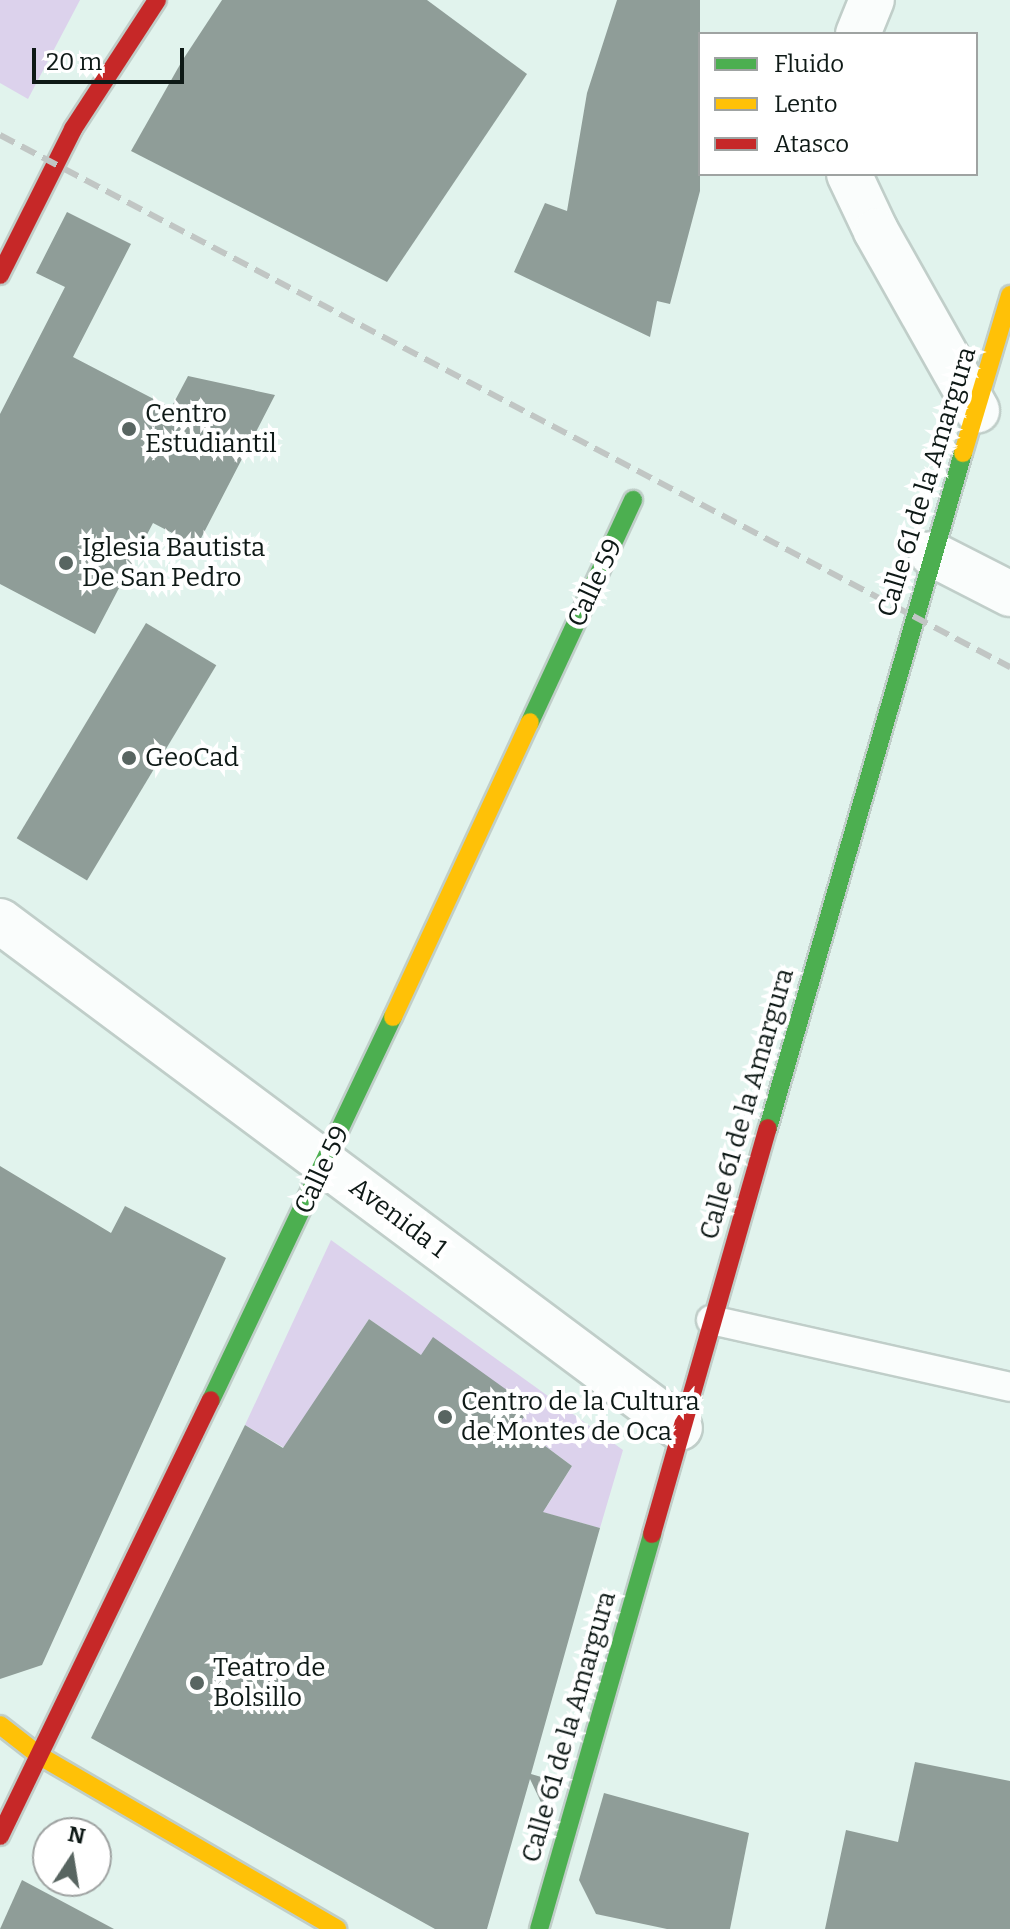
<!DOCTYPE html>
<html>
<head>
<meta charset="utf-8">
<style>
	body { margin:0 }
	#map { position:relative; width:1010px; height:1929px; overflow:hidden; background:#e1f3ed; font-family:Bitter,serif }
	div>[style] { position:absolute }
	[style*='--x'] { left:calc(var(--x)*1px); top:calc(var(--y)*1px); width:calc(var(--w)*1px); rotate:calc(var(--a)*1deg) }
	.green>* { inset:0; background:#dcd2ec }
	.building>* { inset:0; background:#8f9d98; transform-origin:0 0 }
	.roads { filter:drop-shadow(2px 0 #c0cec9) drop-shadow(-2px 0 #c0cec9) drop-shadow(0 2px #c0cec9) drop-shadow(0 -2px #c0cec9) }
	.lane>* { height:28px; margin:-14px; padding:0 14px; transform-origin:14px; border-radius:14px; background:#fafdfc }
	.street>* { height:44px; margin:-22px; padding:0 22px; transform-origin:22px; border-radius:22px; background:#fafdfc }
	.fast>* { height:18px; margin:-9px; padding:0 9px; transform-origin:9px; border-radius:9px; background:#4caf50 }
	.slow>* { height:18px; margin:-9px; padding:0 9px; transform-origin:9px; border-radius:9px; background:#ffc107 }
	.jam>* { height:18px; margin:-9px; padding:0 9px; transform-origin:9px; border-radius:9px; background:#c62828 }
	.rail>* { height:6px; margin-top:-3px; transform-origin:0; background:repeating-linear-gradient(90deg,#c1c6c4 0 16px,transparent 0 24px) }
	.dots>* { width:22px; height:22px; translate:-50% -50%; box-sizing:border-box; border:4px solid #fff; border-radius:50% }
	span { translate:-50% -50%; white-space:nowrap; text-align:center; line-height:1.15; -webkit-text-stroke:8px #fff; paint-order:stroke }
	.poi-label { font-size:26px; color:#0e1916 }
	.left { translate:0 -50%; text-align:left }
	.street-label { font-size:26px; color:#0e1916 }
	.legend { position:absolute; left:698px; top:32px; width:280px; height:144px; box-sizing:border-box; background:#fff; border:2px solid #9fa3a2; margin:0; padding:10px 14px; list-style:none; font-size:24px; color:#0e1916 }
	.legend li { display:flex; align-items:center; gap:16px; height:40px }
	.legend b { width:40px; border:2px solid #9fa3a2 }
	.north { position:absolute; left:32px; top:1817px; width:80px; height:80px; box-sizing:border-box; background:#fff; border:2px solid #9fa3a2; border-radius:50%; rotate:12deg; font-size:22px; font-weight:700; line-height:32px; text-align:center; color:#0e1916 }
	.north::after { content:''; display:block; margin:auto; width:28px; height:36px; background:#586561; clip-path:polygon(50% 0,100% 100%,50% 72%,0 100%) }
	.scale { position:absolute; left:32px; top:48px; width:152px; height:36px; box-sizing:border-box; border:4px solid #0e1916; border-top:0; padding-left:10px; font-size:24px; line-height:28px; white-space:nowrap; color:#0e1916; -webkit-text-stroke:6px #fff; paint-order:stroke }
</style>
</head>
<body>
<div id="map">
	<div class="green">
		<i style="clip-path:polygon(0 0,80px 0,28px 99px,0 83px)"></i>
		<i style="clip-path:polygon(evenodd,331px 1240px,623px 1450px,600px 1528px,527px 1508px,397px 1514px,245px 1425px,331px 1240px,369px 1319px,421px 1355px,532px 1408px,517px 1425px,572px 1466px,547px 1506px,323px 1388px,369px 1319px)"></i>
	</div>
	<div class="building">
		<i style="clip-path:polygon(222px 0,427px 0,527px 74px,387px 282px,131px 151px,182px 61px)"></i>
		<i style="clip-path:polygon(617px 0,700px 0,700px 191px,670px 304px,657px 301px,650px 337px,514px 272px,545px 203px,567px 211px,587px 93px)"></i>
		<i style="clip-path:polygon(67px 212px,131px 244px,73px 357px,171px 408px,188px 376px,275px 395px,197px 546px,153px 523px,95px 634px,0 584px,0 414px,65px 287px,36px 273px)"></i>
		<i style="left:146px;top:623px;width:82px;height:251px;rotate:31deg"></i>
		<i style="clip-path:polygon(0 1166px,111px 1233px,125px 1206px,226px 1258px,42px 1665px,0 1679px)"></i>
		<i style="clip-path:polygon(369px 1319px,421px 1355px,433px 1337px,532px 1408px,517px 1425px,572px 1466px,543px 1512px,600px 1528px,531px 1774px,555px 1781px,546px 1813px,530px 1779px,487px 1929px,435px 1929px,91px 1738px,245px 1425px,283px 1448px)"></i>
		<i style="clip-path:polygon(915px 1762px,1010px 1781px,1010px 1929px,825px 1929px,846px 1830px,898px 1842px)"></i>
		<i style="clip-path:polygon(604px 1793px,749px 1833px,730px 1929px,667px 1929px,596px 1914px,579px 1880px)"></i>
		<i style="clip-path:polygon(22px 1880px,114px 1929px,0 1929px)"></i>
	</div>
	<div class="roads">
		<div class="lane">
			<i style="--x:711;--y:1320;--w:306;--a:12.6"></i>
		</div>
		<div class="street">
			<i style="--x:858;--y:34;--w:37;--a:-68"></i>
			<i style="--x:849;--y:174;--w:63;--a:64.7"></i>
			<i style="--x:876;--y:231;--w:206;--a:60.6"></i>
			<i style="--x:932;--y:554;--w:88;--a:27.1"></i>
			<i style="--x:0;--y:921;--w:848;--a:36.71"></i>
		</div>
		<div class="fast">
			<i style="--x:530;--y:722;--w:245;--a:-65.1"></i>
			<i style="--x:768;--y:1128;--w:703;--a:-73.89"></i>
			<i style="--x:211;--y:1400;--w:424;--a:-64.6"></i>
			<i style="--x:539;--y:1929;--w:411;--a:-74"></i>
		</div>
		<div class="slow">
			<i style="--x:963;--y:453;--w:165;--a:-73.4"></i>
			<i style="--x:393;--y:1017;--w:325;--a:-65.1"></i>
			<i style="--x:0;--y:1725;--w:51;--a:37.8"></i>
			<i style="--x:40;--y:1756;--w:344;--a:30.2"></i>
		</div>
		<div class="jam">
			<i style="--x:0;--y:275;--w:163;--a:-63.4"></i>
			<i style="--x:73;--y:129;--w:154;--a:-56.9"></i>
			<i style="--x:652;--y:1534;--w:422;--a:-74.1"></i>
			<i style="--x:0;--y:1836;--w:484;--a:-64.2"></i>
		</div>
	</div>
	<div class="rail">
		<i style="--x:0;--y:135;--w:1142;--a:27.78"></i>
	</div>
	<div class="dots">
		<i style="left:129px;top:429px;background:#586561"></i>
		<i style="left:66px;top:563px;background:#586561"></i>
		<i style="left:129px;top:758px;background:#586561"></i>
		<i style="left:445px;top:1417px;background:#586561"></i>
		<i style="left:197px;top:1683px;background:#586561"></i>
	</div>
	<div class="poi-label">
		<span class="left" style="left:145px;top:429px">Centro<br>Estudiantil</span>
		<span class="left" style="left:82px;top:563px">Iglesia Bautista<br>De San Pedro</span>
		<span class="left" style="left:145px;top:758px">GeoCad</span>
		<span class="left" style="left:461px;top:1417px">Centro de la Cultura<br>de Montes de Oca</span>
		<span class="left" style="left:213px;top:1683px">Teatro de<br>Bolsillo</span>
	</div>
	<div class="street-label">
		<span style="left:927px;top:482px;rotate:-73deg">Calle 61 de la Amargura</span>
		<span style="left:595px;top:583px;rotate:-65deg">Calle 59</span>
		<span style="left:747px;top:1104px;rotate:-74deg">Calle 61 de la Amargura</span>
		<span style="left:322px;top:1170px;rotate:-65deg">Calle 59</span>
		<span style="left:398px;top:1218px;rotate:37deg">Avenida 1</span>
		<span style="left:569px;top:1727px;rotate:-74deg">Calle 61 de la Amargura</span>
	</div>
	<ul class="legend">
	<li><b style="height:10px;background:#4caf50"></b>Fluido</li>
	<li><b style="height:10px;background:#ffc107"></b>Lento</li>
	<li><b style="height:10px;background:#c62828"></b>Atasco</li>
	</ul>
	<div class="north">N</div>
	<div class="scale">20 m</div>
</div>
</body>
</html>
